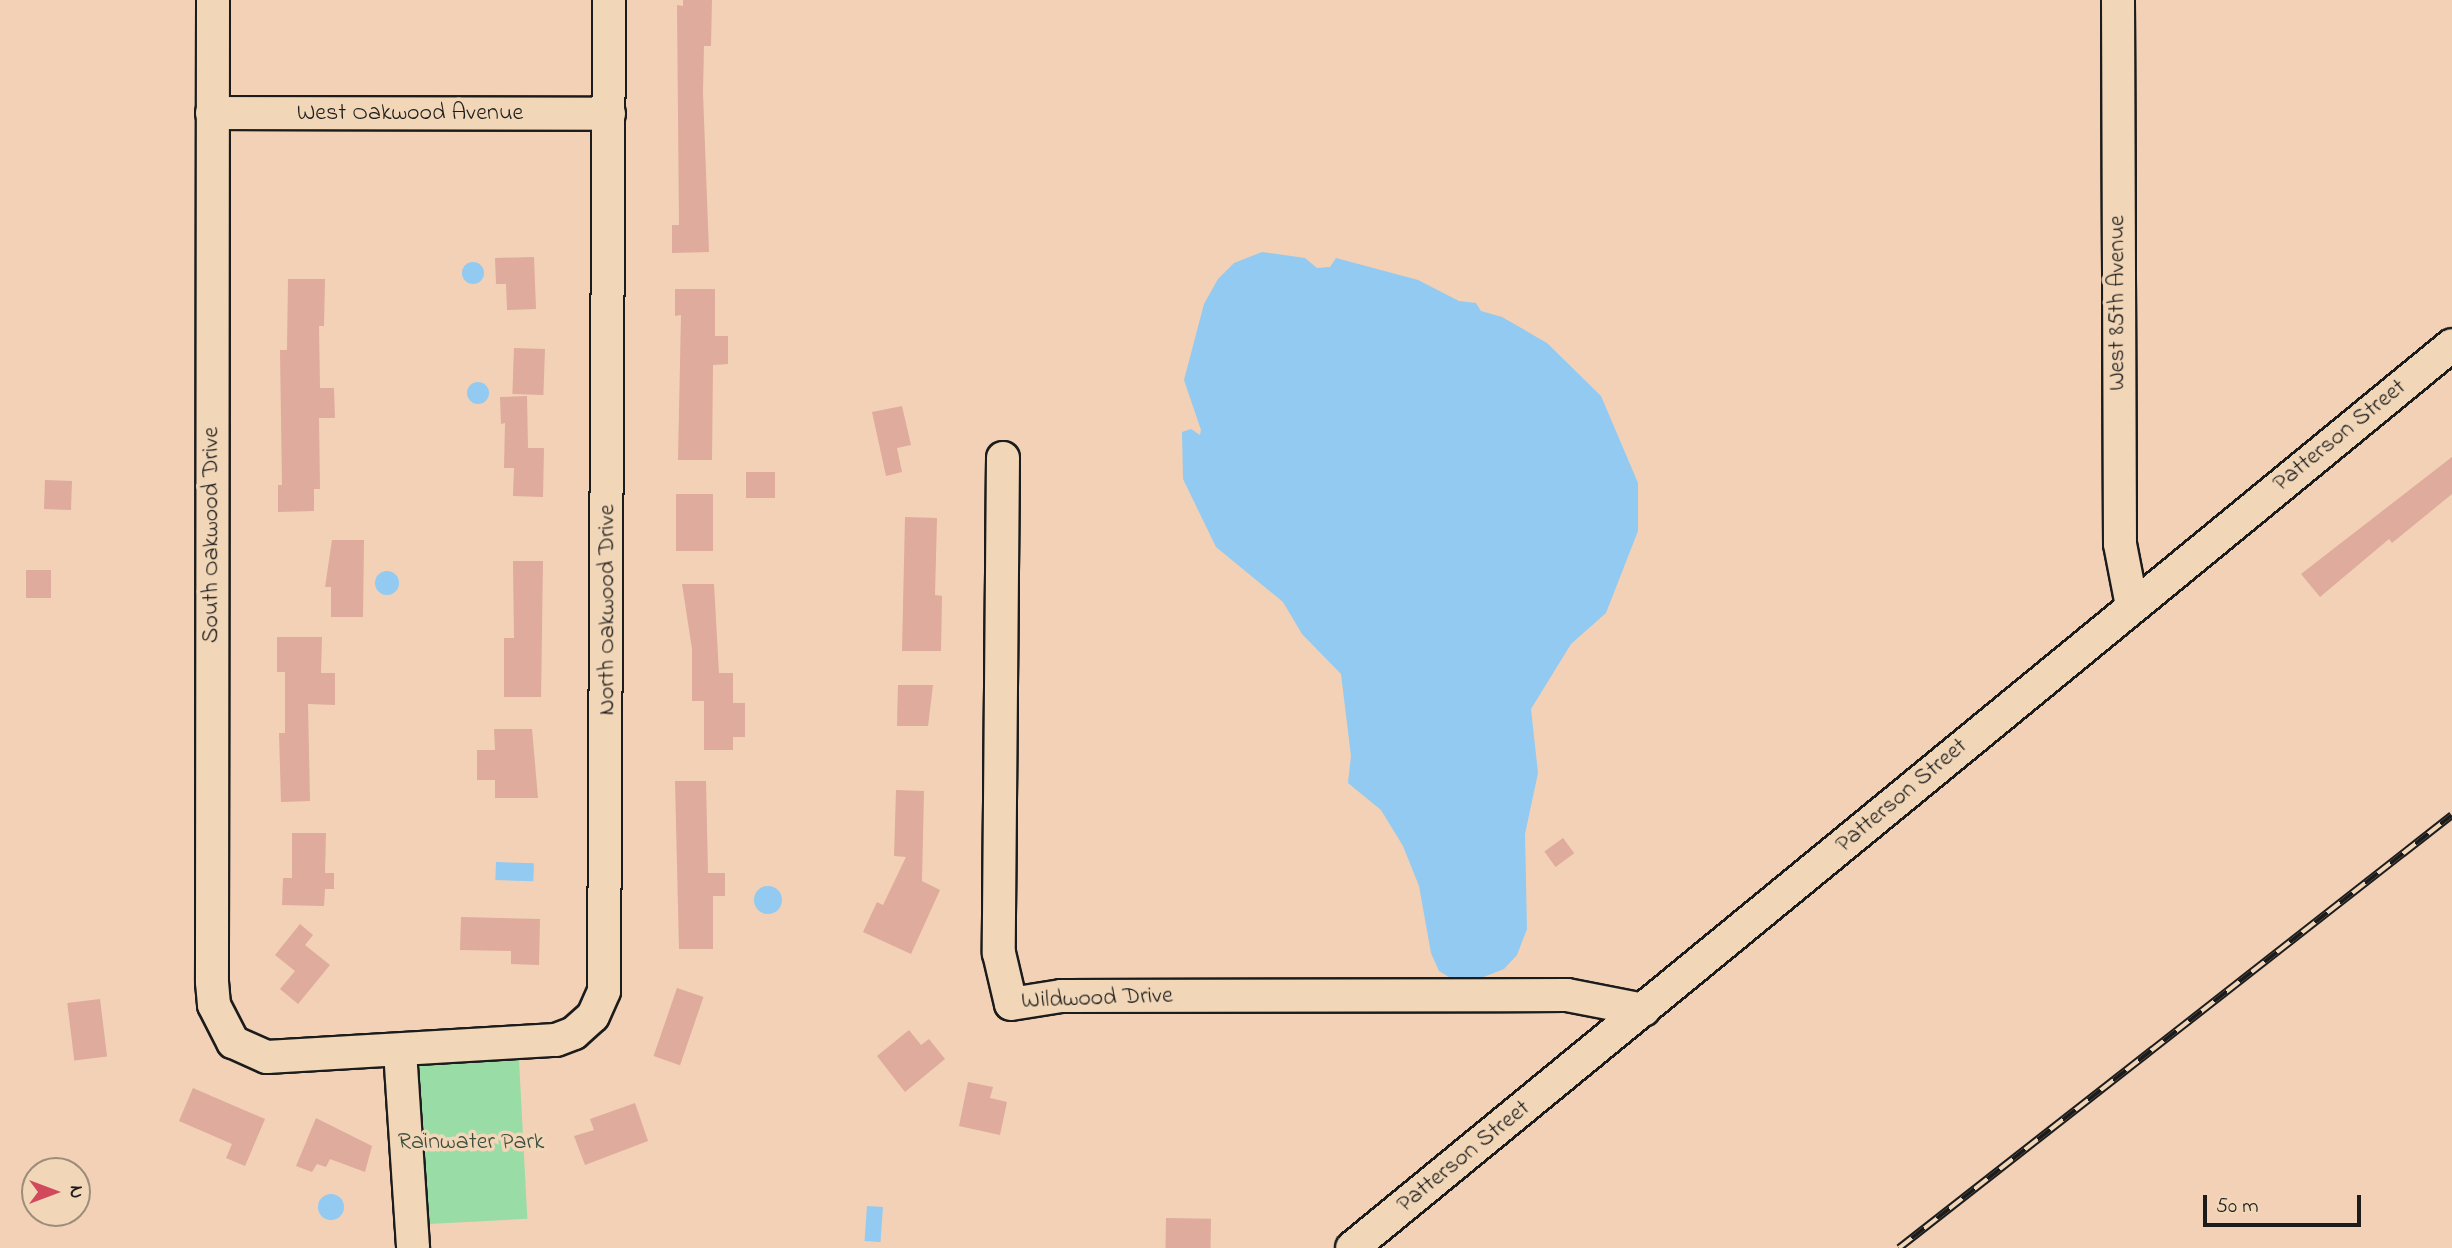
<!DOCTYPE html>
<html>
<head>
<meta charset="utf-8">
<style>
	body { margin:0 }
	#map { position:relative; width:2452px; height:1248px; overflow:hidden; background:#f2d1b6; font-family:"Indie Flower",sans-serif }
	div>[style] { position:absolute }
	[style*='--x'] { left:calc(var(--x)*1px); top:calc(var(--y)*1px); width:calc(var(--w)*1px); rotate:calc(var(--a)*1deg) }
	.green>* { inset:0; background:#9adca6; transform-origin:0 0 }
	.water>* { inset:0; background:#92caf1; transform-origin:0 0 }
	.round { border-radius:50% }
	.building>* { inset:0; background:#deab9c; transform-origin:0 0 }
	.roads { filter:drop-shadow(2px 0 #1c1c1c) drop-shadow(-2px 0 #1c1c1c) drop-shadow(0 2px #1c1c1c) drop-shadow(0 -2px #1c1c1c) }
	.minor>* { height:32px; margin:-16px; padding:0 16px; transform-origin:16px; border-radius:16px; background:#f1d6b8 }
	.rail>* { height:8px; margin-top:-4px; transform-origin:0; background:repeating-linear-gradient(90deg,#f1d6b8 0 16px,#1c1c1c 0 32px); box-sizing:border-box; border-block:2px solid #1c1c1c }
	span { translate:-50% -50%; white-space:nowrap; text-align:center; line-height:1.15; -webkit-text-stroke:7px #f1d6b8; paint-order:stroke }
	.street-label { font-size:24px; color:#1c1c1c }
	.park-label { font-size:24px; color:#3c4c3e }
	.north { position:absolute; left:21px; top:1157px; width:70px; height:70px; box-sizing:border-box; background:#f1d6b8; border:2px solid #9c8c7a; border-radius:50%; rotate:90deg; font-size:19px; font-weight:700; line-height:28px; text-align:center; color:#1c1c1c }
	.north::after { content:''; display:block; margin:auto; width:24px; height:32px; background:#d1495b; clip-path:polygon(50% 0,100% 100%,50% 72%,0 100%) }
	.scale { position:absolute; left:2203px; top:1195px; width:158px; height:32px; box-sizing:border-box; border:4px solid #1c1c1c; border-top:0; padding-left:9px; font-size:21px; line-height:24px; white-space:nowrap; color:#1c1c1c; -webkit-text-stroke:5px #f1d6b8; paint-order:stroke }
</style>
</head>
<body>
<div id="map">
	<div class="green">
		<i style="left:519px;top:1060px;width:159px;height:103px;rotate:87deg"></i>
	</div>
	<div class="water">
		<i style="clip-path:polygon(1262px 252px,1305px 258px,1317px 268px,1330px 267px,1336px 258px,1418px 280px,1459px 301px,1476px 303px,1481px 311px,1502px 317px,1547px 343px,1601px 396px,1638px 483px,1638px 531px,1606px 613px,1571px 644px,1531px 709px,1538px 773px,1525px 834px,1527px 929px,1517px 955px,1504px 969px,1481px 978px,1449px 977px,1439px 971px,1431px 953px,1419px 886px,1403px 846px,1381px 810px,1348px 783px,1351px 756px,1341px 674px,1302px 634px,1283px 602px,1216px 547px,1183px 479px,1182px 432px,1191px 429px,1200px 435px,1201px 430px,1184px 380px,1204px 304px,1218px 279px,1234px 263px)"></i>
		<i class="round" style="left:462px;top:262px;width:22px;height:22px"></i>
		<i class="round" style="left:467px;top:382px;width:22px;height:22px"></i>
		<i class="round" style="left:375px;top:571px;width:24px;height:24px"></i>
		<i style="left:496px;top:862px;width:38px;height:18px;rotate:2deg"></i>
		<i class="round" style="left:754px;top:886px;width:28px;height:28px"></i>
		<i class="round" style="left:318px;top:1194px;width:26px;height:26px"></i>
		<i style="left:867px;top:1206px;width:16px;height:35px;rotate:4deg"></i>
	</div>
	<div class="building">
		<i style="clip-path:polygon(683px 0,712px 0,711px 46px,704px 46px,703px 93px,709px 252px,672px 253px,672px 225px,679px 225px,677px 5px,683px 6px)"></i>
		<i style="clip-path:polygon(534px 257px,536px 309px,507px 310px,506px 284px,496px 284px,495px 258px)"></i>
		<i style="clip-path:polygon(288px 279px,325px 279px,324px 326px,319px 326px,320px 388px,334px 388px,335px 418px,319px 418px,320px 489px,314px 489px,314px 511px,278px 512px,278px 485px,282px 485px,280px 350px,287px 350px)"></i>
		<i style="clip-path:polygon(675px 289px,715px 289px,715px 336px,728px 336px,728px 364px,713px 365px,712px 460px,678px 460px,681px 315px,675px 316px)"></i>
		<i style="left:514px;top:348px;width:31px;height:46px;rotate:2deg"></i>
		<i style="clip-path:polygon(527px 396px,528px 448px,544px 448px,543px 497px,513px 496px,514px 468px,504px 468px,505px 423px,501px 424px,500px 397px)"></i>
		<i style="clip-path:polygon(902px 406px,911px 445px,897px 448px,902px 472px,886px 476px,872px 412px)"></i>
		<i style="clip-path:polygon(2452px 457px,2452px 494px,2392px 543px,2389px 539px,2320px 597px,2301px 574px)"></i>
		<i style="left:746px;top:472px;width:29px;height:26px"></i>
		<i style="left:45px;top:480px;width:27px;height:29px;rotate:2deg"></i>
		<i style="left:676px;top:494px;width:37px;height:57px"></i>
		<i style="clip-path:polygon(905px 517px,937px 518px,935px 595px,942px 596px,941px 651px,902px 651px)"></i>
		<i style="clip-path:polygon(332px 540px,364px 540px,363px 617px,331px 617px,331px 587px,325px 587px)"></i>
		<i style="clip-path:polygon(513px 561px,543px 561px,541px 697px,504px 697px,504px 638px,514px 638px)"></i>
		<i style="left:26px;top:570px;width:25px;height:28px"></i>
		<i style="clip-path:polygon(682px 584px,714px 584px,719px 673px,733px 673px,733px 703px,745px 703px,745px 737px,733px 737px,733px 750px,704px 750px,704px 701px,692px 701px,692px 649px)"></i>
		<i style="clip-path:polygon(277px 637px,322px 637px,321px 673px,335px 673px,335px 705px,308px 704px,310px 801px,281px 802px,279px 733px,285px 733px,285px 672px,277px 672px)"></i>
		<i style="clip-path:polygon(898px 685px,933px 685px,928px 726px,897px 726px)"></i>
		<i style="clip-path:polygon(494px 729px,532px 729px,538px 798px,495px 798px,495px 780px,477px 780px,477px 750px,495px 750px)"></i>
		<i style="clip-path:polygon(675px 781px,706px 781px,708px 873px,725px 873px,725px 896px,713px 896px,713px 949px,679px 949px)"></i>
		<i style="clip-path:polygon(896px 790px,924px 791px,922px 881px,940px 890px,911px 954px,863px 932px,877px 902px,883px 905px,906px 857px,894px 856px)"></i>
		<i style="clip-path:polygon(292px 833px,326px 833px,325px 873px,334px 873px,334px 889px,325px 889px,324px 906px,282px 905px,283px 878px,292px 878px)"></i>
		<i style="left:1563px;top:838px;width:19px;height:23px;rotate:54deg"></i>
		<i style="clip-path:polygon(461px 917px,540px 919px,539px 965px,511px 964px,511px 951px,460px 950px)"></i>
		<i style="clip-path:polygon(300px 924px,313px 935px,305px 945px,330px 965px,298px 1004px,280px 989px,295px 971px,275px 955px)"></i>
		<i style="left:677px;top:988px;width:28px;height:72px;rotate:19deg"></i>
		<i style="left:100px;top:999px;width:58px;height:33px;rotate:83deg"></i>
		<i style="clip-path:polygon(909px 1030px,921px 1045px,929px 1039px,945px 1059px,905px 1092px,877px 1056px)"></i>
		<i style="clip-path:polygon(968px 1082px,993px 1087px,990px 1098px,1007px 1102px,1000px 1135px,959px 1126px)"></i>
		<i style="clip-path:polygon(193px 1088px,265px 1119px,245px 1166px,226px 1158px,232px 1144px,179px 1121px)"></i>
		<i style="clip-path:polygon(635px 1103px,648px 1141px,585px 1165px,574px 1136px,594px 1130px,590px 1119px)"></i>
		<i style="clip-path:polygon(316px 1118px,372px 1146px,365px 1172px,330px 1159px,326px 1167px,317px 1164px,312px 1172px,296px 1166px)"></i>
		<i style="left:1166px;top:1218px;width:45px;height:30px;rotate:1deg"></i>
	</div>
	<div class="roads">
		<div class="minor">
			<i style="--x:213;--y:0;--w:982;--a:90.06"></i>
			<i style="--x:212;--y:982;--w:23;--a:85"></i>
			<i style="--x:214;--y:1005;--w:42;--a:62.8"></i>
			<i style="--x:233;--y:1042;--w:37;--a:24"></i>
			<i style="--x:267;--y:1057;--w:289;--a:-3.4"></i>
			<i style="--x:556;--y:1040;--w:19;--a:-21"></i>
			<i style="--x:574;--y:1033;--w:25;--a:-42"></i>
			<i style="--x:593;--y:1016;--w:27;--a:-66"></i>
			<i style="--x:604;--y:991;--w:991;--a:-89.71"></i>
			<i style="--x:2118;--y:0;--w:544;--a:89.79"></i>
			<i style="--x:2120;--y:544;--w:63;--a:79"></i>
			<i style="--x:212;--y:113;--w:397;--a:0.1"></i>
			<i style="--x:1003;--y:458;--w:495;--a:90.5"></i>
			<i style="--x:999;--y:953;--w:52;--a:76.8"></i>
			<i style="--x:1011;--y:1004;--w:51;--a:-9.1"></i>
			<i style="--x:1061;--y:996;--w:506;--a:-0.11"></i>
			<i style="--x:1567;--y:995;--w:78;--a:11"></i>
			<i style="--x:400;--y:1051;--w:197;--a:86.2"></i>
			<i style="--x:1352;--y:1248;--w:1423;--a:-39.38"></i>
		</div>
	</div>
	<div class="rail">
		<i style="--x:1899;--y:1248;--w:702;--a:-38.06"></i>
	</div>
	<div class="street-label">
		<span style="left:410px;top:114px">West Oakwood Avenue</span>
		<span style="left:2118px;top:303px;rotate:-90deg">West 85th Avenue</span>
		<span style="left:2340px;top:436px;rotate:-39deg">Patterson Street</span>
		<span style="left:212px;top:535px;rotate:-90deg">South Oakwood Drive</span>
		<span style="left:608px;top:610px;rotate:-90deg">North Oakwood Drive</span>
		<span style="left:1902px;top:796px;rotate:-40deg">Patterson Street</span>
		<span style="left:1097px;top:999px;rotate:-2deg">Wildwood Drive</span>
		<span style="left:1464px;top:1157px;rotate:-39deg">Patterson Street</span>
	</div>
	<div class="park-label">
		<span style="left:471px;top:1143px">Rainwater Park</span>
	</div>
	<div class="north">N</div>
	<div class="scale">50 m</div>
</div>
</body>
</html>
